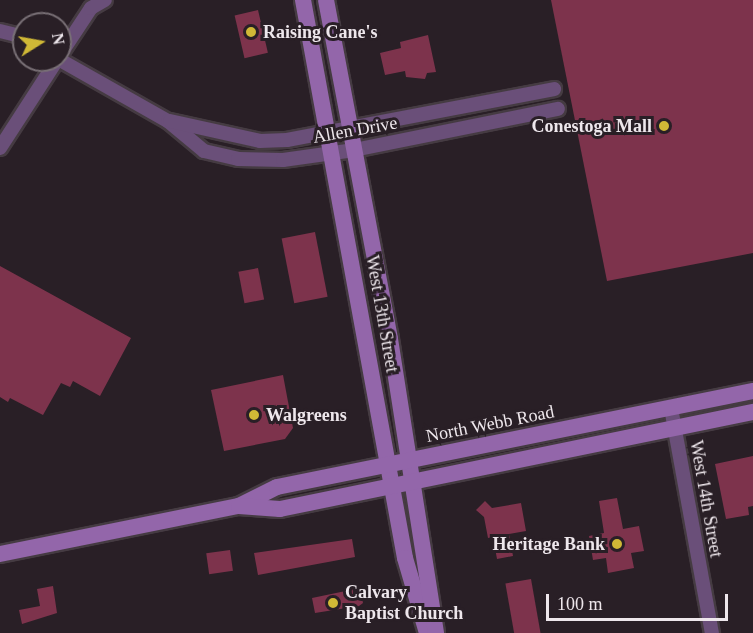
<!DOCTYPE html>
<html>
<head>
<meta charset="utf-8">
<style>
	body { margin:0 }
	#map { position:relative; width:753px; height:633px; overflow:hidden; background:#291f26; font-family:"Times New Roman",serif }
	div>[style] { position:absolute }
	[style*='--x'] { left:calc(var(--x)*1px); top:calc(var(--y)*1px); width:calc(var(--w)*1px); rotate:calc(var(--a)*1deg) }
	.building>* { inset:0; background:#7d334c; transform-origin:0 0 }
	.roads { filter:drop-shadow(2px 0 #453b42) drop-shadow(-2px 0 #453b42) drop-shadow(0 2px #453b42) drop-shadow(0 -2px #453b42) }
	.minor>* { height:14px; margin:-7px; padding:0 7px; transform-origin:7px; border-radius:7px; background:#6a4f79 }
	.secondary>* { height:16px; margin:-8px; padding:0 8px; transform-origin:8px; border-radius:8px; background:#9366aa }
	.dots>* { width:16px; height:16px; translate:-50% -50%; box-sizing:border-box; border:3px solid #291f26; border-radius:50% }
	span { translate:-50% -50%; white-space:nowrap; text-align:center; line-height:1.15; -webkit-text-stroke:6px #291f26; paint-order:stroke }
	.poi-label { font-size:18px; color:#eee7ec; font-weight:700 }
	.left { translate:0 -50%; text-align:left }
	.right { translate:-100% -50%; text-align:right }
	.street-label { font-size:18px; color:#eee7ec }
	.north { position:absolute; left:12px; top:12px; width:60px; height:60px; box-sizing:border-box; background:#291f26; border:2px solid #786f75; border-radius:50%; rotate:79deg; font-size:16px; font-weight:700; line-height:24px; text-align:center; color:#eee7ec }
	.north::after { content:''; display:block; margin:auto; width:21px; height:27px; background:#d0b836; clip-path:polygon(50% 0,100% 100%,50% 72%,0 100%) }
	.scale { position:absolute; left:546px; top:594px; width:182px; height:27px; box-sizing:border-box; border:3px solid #eee7ec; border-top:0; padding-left:8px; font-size:18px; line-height:21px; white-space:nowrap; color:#eee7ec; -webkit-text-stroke:4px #291f26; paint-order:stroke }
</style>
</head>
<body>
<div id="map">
	<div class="building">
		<i style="clip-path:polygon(551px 0,753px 0,753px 253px,607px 281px)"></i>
		<i style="left:258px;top:10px;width:44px;height:24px;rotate:77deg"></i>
		<i style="clip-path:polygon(428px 35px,436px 72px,427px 73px,425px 79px,406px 77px,405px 71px,385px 75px,380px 53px,401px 48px,400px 42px)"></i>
		<i style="left:315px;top:232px;width:66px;height:34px;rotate:79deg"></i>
		<i style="clip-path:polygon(0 266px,131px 338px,100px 396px,73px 381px,70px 387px,61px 383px,43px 415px,10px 398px,8px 402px,0 397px)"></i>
		<i style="left:258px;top:268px;width:32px;height:20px;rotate:79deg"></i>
		<i style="clip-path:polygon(283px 375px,293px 428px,285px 439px,224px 451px,211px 390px)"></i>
		<i style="clip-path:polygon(753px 456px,753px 506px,748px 507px,749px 515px,726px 519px,715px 464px)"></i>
		<i style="clip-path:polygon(617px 498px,623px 529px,639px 526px,644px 551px,631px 553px,634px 568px,608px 573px,606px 558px,593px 560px,589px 536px,604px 533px,599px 501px)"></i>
		<i style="clip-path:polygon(485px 501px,492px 508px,521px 503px,526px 531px,509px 534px,513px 556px,497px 559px,493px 537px,488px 538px,484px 517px,476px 510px)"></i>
		<i style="clip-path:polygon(352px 539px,355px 557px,258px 575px,254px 553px)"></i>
		<i style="left:230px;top:550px;width:21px;height:24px;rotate:82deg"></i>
		<i style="left:531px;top:579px;width:55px;height:26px;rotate:80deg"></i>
		<i style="clip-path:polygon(53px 586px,57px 613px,22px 624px,19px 610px,40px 606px,37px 589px)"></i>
		<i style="clip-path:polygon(360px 588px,363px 603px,359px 606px,315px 613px,312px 598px)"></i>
	</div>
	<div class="roads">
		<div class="minor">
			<i style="--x:0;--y:31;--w:25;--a:14"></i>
			<i style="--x:60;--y:55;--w:56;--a:-56.6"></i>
			<i style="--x:91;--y:8;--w:16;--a:-30"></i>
			<i style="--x:60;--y:60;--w:124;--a:29.5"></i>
			<i style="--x:168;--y:121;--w:47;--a:39.8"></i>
			<i style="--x:204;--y:151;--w:35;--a:13"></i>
			<i style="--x:238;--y:159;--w:45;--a:1.3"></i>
			<i style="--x:283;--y:160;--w:72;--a:-8"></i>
			<i style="--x:354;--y:150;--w:208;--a:-11.4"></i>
			<i style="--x:170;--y:121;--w:92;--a:12.5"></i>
			<i style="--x:260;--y:141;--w:27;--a:-2"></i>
			<i style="--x:287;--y:140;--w:272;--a:-10.8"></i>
			<i style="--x:0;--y:148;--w:105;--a:-57.1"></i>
			<i style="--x:671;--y:408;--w:229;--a:79.7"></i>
		</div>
		<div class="secondary">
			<i style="--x:303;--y:0;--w:567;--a:79.64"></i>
			<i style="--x:405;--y:558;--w:78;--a:73.7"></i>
			<i style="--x:326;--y:0;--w:345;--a:79.3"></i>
			<i style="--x:390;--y:339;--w:298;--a:81.1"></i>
			<i style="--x:239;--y:506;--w:42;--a:-26.6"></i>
			<i style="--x:277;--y:487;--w:486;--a:-11.4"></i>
			<i style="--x:0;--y:554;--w:244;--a:-11.4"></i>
			<i style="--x:239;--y:506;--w:41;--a:4.2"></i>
			<i style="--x:280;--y:509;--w:483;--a:-11.6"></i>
		</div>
	</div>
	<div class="dots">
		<i style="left:251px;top:32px;background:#d0b836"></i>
		<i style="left:664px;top:126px;background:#d0b836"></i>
		<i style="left:254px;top:415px;background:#d0b836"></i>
		<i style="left:617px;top:544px;background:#d0b836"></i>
		<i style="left:333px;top:603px;background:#d0b836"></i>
	</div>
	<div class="poi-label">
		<span class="left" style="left:263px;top:32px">Raising Cane's</span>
		<span class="right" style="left:652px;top:126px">Conestoga Mall</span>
		<span class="left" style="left:266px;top:415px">Walgreens</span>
		<span class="right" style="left:605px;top:544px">Heritage Bank</span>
		<span class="left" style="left:345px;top:603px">Calvary<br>Baptist Church</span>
	</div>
	<div class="street-label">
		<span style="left:355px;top:130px;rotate:-10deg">Allen Drive</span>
		<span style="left:382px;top:314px;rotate:80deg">West 13th Street</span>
		<span style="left:490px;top:424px;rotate:-11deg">North Webb Road</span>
		<span style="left:706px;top:499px;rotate:80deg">West 14th Street</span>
	</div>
	<div class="north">N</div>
	<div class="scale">100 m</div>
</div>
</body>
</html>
